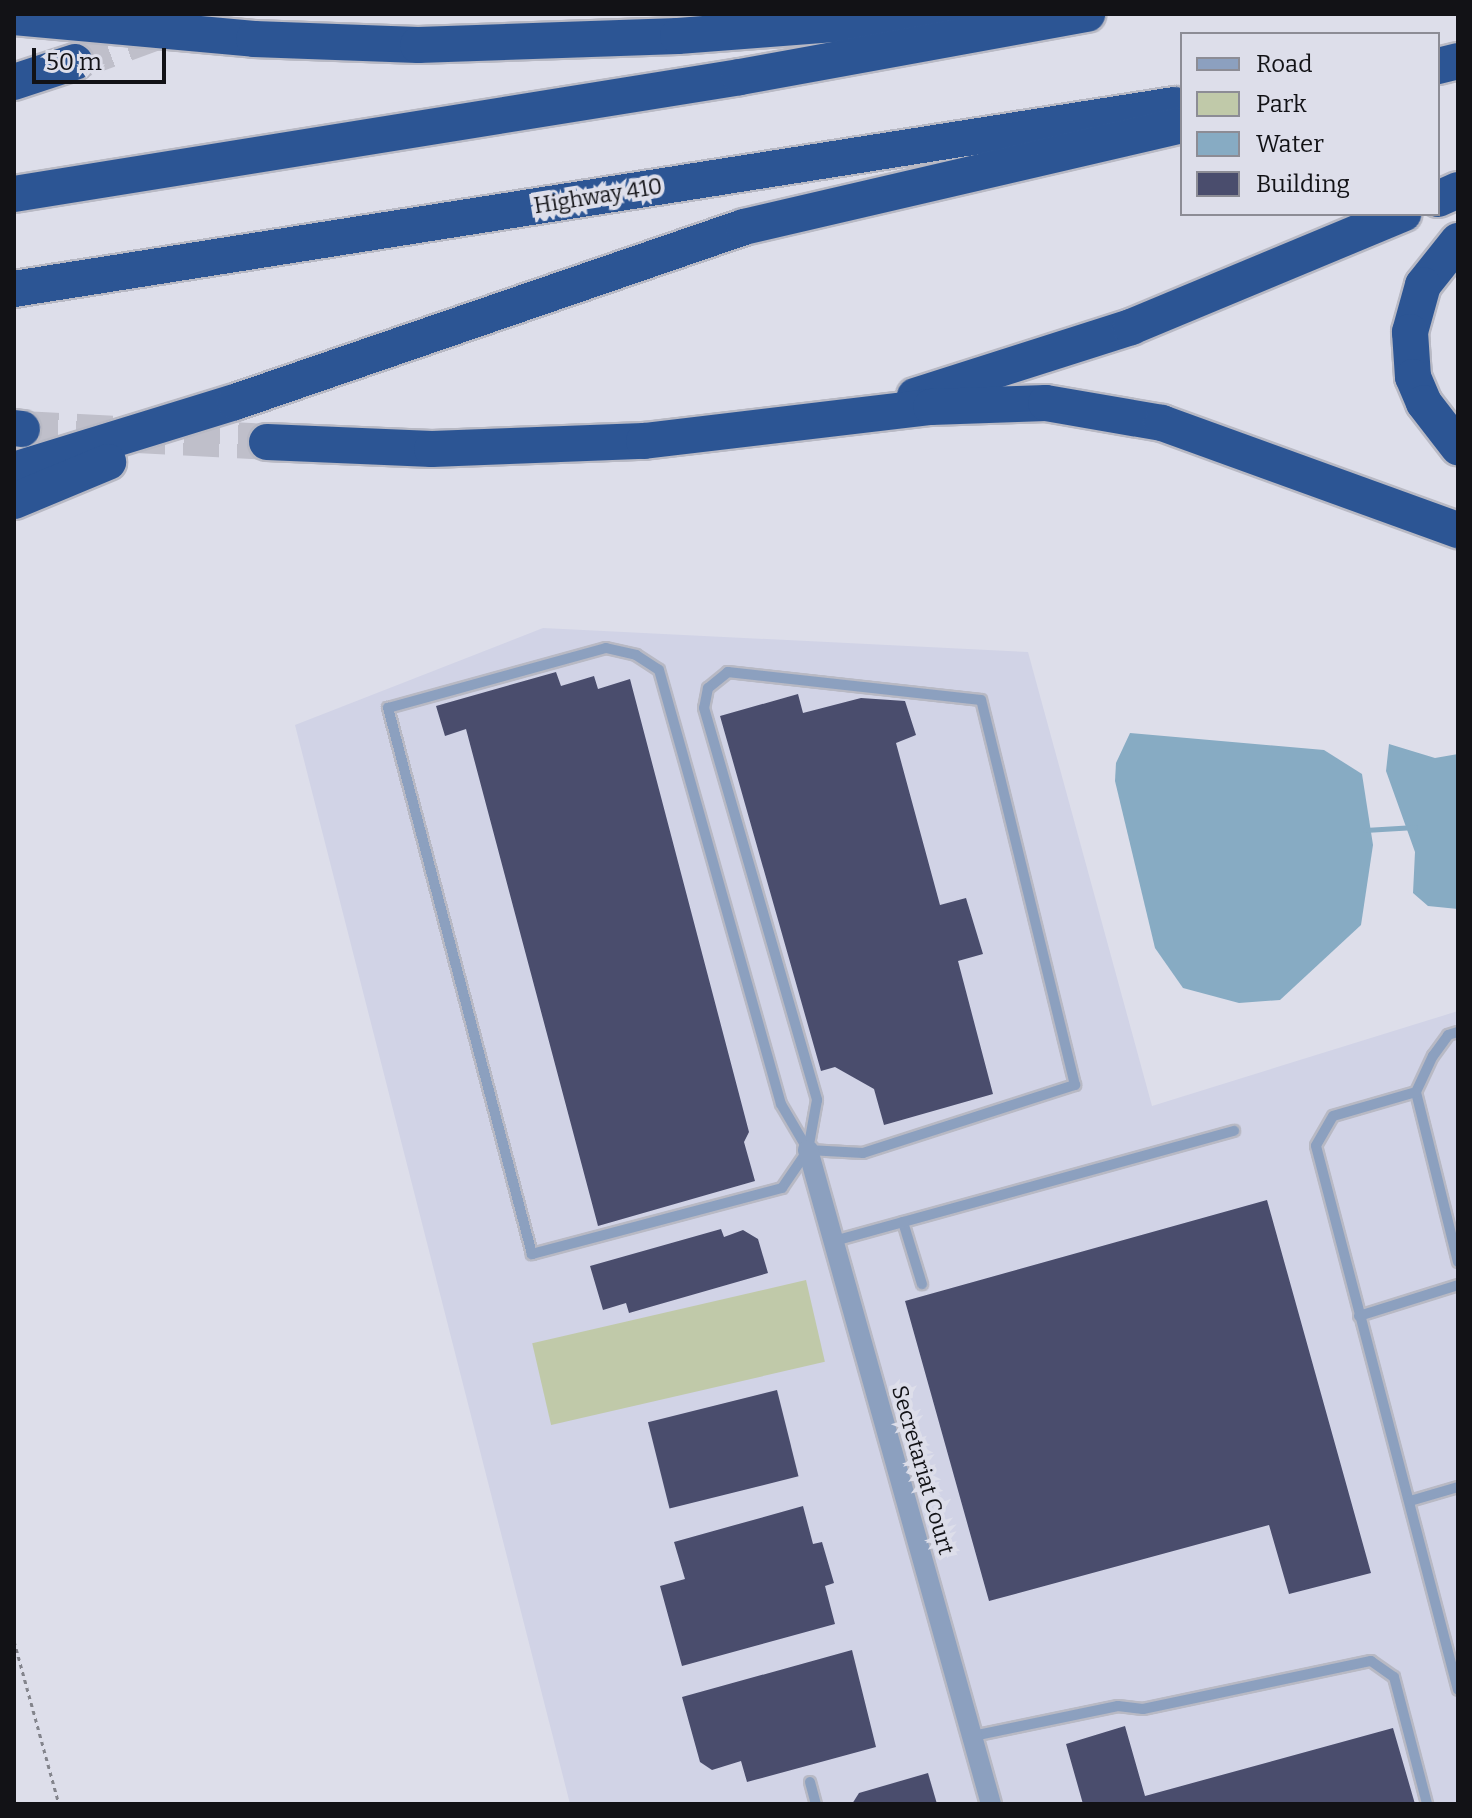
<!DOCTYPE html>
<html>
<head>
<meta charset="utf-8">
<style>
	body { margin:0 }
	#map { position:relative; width:1472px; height:1818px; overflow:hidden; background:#dddeea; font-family:Bitter,serif }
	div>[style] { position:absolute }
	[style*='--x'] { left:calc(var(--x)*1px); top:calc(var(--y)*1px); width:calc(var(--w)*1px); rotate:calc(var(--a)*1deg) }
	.built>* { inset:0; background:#d1d3e6 }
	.green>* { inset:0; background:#c0c9a9; transform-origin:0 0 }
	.water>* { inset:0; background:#87abc3 }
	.stream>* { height:5px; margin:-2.5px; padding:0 2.5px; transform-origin:2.5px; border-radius:2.5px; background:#87abc3 }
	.building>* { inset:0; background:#4a4d6d; transform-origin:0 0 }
	.highway-tunnel>* { height:36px; margin-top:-18px; transform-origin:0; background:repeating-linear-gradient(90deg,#bfbfca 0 36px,transparent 0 54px) }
	.path>* { height:3px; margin-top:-1.5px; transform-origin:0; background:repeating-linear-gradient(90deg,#83848c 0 4px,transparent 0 8px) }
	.roads { filter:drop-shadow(2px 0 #b8b9c4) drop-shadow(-2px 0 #b8b9c4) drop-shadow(0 2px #b8b9c4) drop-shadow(0 -2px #b8b9c4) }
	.lane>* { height:10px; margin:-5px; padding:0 5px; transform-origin:5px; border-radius:5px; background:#8ca0bf }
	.street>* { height:20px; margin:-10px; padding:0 10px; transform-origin:10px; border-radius:10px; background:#8ca0bf }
	.highway>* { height:36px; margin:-18px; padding:0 18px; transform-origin:18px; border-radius:18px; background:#2c5594 }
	span { translate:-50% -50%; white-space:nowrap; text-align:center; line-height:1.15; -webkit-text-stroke:8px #dddeea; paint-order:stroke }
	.street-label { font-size:22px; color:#121216 }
	.frame { position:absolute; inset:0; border:16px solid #121216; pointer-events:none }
	.legend { position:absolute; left:1180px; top:32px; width:260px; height:184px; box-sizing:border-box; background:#dddeea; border:2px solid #8c8c95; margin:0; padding:10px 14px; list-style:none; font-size:24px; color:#121216 }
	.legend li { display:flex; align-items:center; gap:16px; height:40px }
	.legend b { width:40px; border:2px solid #8c8c95 }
	.scale { position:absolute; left:32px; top:48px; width:134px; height:36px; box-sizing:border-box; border:4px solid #121216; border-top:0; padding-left:10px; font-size:24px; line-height:28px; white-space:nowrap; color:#121216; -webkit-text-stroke:6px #dddeea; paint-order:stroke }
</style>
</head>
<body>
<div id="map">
	<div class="built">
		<i style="clip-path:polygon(543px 628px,1028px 652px,1152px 1106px,1458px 1011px,1458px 1804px,570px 1804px,295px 725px)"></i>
	</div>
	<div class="green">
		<i style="left:806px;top:1280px;width:84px;height:281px;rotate:77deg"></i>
	</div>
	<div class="water">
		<i style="clip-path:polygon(1130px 733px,1324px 750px,1362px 774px,1373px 845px,1361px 925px,1280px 1000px,1239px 1003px,1183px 988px,1155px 948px,1115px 781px,1116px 763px)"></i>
		<i style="clip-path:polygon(1389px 744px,1435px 758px,1458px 754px,1458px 909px,1428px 906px,1413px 893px,1415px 852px,1386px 771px)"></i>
	</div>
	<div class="stream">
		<i style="--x:1365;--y:830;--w:50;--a:-3.4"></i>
	</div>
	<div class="building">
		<i style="clip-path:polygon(556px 672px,561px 686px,594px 676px,598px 689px,630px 679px,749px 1132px,744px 1142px,755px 1181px,598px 1226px,466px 729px,445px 736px,436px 706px)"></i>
		<i style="clip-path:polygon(798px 694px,803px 713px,861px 698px,905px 701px,916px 735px,896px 743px,940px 905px,966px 898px,983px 954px,958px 961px,993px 1094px,884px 1125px,874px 1089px,835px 1067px,821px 1071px,720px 716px)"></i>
		<i style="clip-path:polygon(1267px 1200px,1371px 1573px,1289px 1594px,1269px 1525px,989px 1601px,905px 1301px)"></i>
		<i style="clip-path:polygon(721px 1229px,724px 1237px,743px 1230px,758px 1239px,768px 1273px,629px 1313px,626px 1303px,603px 1310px,590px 1266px)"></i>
		<i style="left:777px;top:1390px;width:89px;height:133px;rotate:76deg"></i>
		<i style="clip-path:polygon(803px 1506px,813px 1544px,822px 1542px,834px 1583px,825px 1586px,835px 1624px,682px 1666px,660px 1586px,685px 1579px,674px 1542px)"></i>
		<i style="clip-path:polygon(852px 1650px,876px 1747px,747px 1782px,741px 1761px,712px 1770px,700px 1762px,682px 1697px)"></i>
		<i style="clip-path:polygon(1125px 1726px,1145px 1796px,1393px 1728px,1415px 1804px,1083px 1804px,1066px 1744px)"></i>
		<i style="clip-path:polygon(928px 1773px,937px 1804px,852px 1804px,859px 1793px)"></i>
	</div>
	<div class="highway-tunnel">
		<i style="--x:75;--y:62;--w:140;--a:-20.1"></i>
		<i style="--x:22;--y:429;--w:245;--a:3"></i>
	</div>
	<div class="path">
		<i style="--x:14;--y:1641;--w:169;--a:74.6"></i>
	</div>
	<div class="roads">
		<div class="lane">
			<i style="--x:1416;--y:1092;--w:40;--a:-65"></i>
			<i style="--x:1433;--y:1056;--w:26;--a:-54"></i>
			<i style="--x:1448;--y:1035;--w:10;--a:-17"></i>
			<i style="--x:808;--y:1150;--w:55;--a:3.1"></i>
			<i style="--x:863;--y:1153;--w:223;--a:-17.8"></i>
			<i style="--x:1075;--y:1085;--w:396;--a:-103.7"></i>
			<i style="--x:981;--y:700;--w:255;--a:-173.7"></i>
			<i style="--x:728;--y:672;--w:26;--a:141"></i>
			<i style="--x:708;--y:688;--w:20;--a:101"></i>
			<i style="--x:704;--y:708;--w:408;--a:73.9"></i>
			<i style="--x:817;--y:1100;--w:51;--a:100.2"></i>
			<i style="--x:808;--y:1150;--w:46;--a:124.4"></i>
			<i style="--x:782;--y:1188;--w:259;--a:165.2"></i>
			<i style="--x:532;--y:1254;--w:565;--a:-104.77"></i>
			<i style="--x:388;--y:708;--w:226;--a:-15.4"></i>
			<i style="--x:606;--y:648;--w:31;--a:13"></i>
			<i style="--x:636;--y:655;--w:27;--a:33"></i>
			<i style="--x:659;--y:670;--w:451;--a:74.3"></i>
			<i style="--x:781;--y:1104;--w:53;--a:59.6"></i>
			<i style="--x:903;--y:1222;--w:65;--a:73"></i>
			<i style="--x:834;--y:1241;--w:415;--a:-15.4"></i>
			<i style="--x:1458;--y:1262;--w:175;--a:-103.9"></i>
			<i style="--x:1416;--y:1092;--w:86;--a:163.9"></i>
			<i style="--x:1333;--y:1116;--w:34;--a:120"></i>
			<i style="--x:1316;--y:1146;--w:562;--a:75.37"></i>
			<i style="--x:1359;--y:1316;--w:104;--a:-17.4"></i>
			<i style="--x:1410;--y:1501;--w:50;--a:-16.3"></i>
			<i style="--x:973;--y:1736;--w:148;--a:-11.7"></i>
			<i style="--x:1118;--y:1706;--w:25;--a:7"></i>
			<i style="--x:1143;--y:1709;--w:233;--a:-11.9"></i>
			<i style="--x:1371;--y:1661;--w:28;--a:35"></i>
			<i style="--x:1394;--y:1677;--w:131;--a:75.4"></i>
			<i style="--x:810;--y:1782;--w:23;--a:75"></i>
		</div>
		<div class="street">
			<i style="--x:808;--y:1150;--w:679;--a:74.37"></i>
		</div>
		<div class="highway">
			<i style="--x:14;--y:17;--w:241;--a:5.2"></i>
			<i style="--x:254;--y:39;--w:164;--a:2.1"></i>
			<i style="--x:418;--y:45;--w:260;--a:-2"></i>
			<i style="--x:678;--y:36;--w:287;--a:-4.4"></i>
			<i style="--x:1438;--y:66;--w:21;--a:-14"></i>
			<i style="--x:14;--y:82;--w:64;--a:-18.2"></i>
			<i style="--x:14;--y:194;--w:735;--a:-9.15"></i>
			<i style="--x:740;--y:77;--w:353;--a:-10.3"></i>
			<i style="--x:1438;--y:199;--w:22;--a:-24"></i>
			<i style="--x:1458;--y:241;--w:56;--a:128.5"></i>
			<i style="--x:1423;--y:285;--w:49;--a:105.5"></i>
			<i style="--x:1410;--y:332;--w:45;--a:86.2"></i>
			<i style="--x:1413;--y:377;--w:28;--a:67"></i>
			<i style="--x:1424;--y:403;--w:56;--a:52.3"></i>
			<i style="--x:14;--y:289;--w:1175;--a:-9.01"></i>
			<i style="--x:915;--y:396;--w:227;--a:-17.7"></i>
			<i style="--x:1131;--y:327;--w:295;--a:-22.6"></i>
			<i style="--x:14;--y:428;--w:8;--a:7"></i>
			<i style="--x:267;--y:442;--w:165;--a:2.4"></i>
			<i style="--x:432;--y:449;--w:212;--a:-2.2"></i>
			<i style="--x:644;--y:441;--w:289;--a:-6.8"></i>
			<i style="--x:931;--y:407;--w:115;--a:-2"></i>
			<i style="--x:1046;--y:403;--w:118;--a:9.8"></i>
			<i style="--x:1162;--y:423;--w:315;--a:19.9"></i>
			<i style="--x:14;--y:470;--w:231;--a:-17.1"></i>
			<i style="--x:235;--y:402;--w:538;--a:-18.97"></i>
			<i style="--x:744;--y:227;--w:450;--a:-13.1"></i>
			<i style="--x:14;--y:501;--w:102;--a:-22.5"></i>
		</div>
	</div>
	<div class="street-label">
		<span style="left:598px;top:196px;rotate:-9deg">Highway 410</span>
		<span style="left:923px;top:1470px;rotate:74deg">Secretariat Court</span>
	</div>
	<div class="frame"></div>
	<ul class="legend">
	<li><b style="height:10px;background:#8ca0bf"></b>Road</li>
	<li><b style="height:22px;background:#c0c9a9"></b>Park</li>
	<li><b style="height:22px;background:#87abc3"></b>Water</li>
	<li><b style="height:22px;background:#4a4d6d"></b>Building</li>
	</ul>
	<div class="scale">50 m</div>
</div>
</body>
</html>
